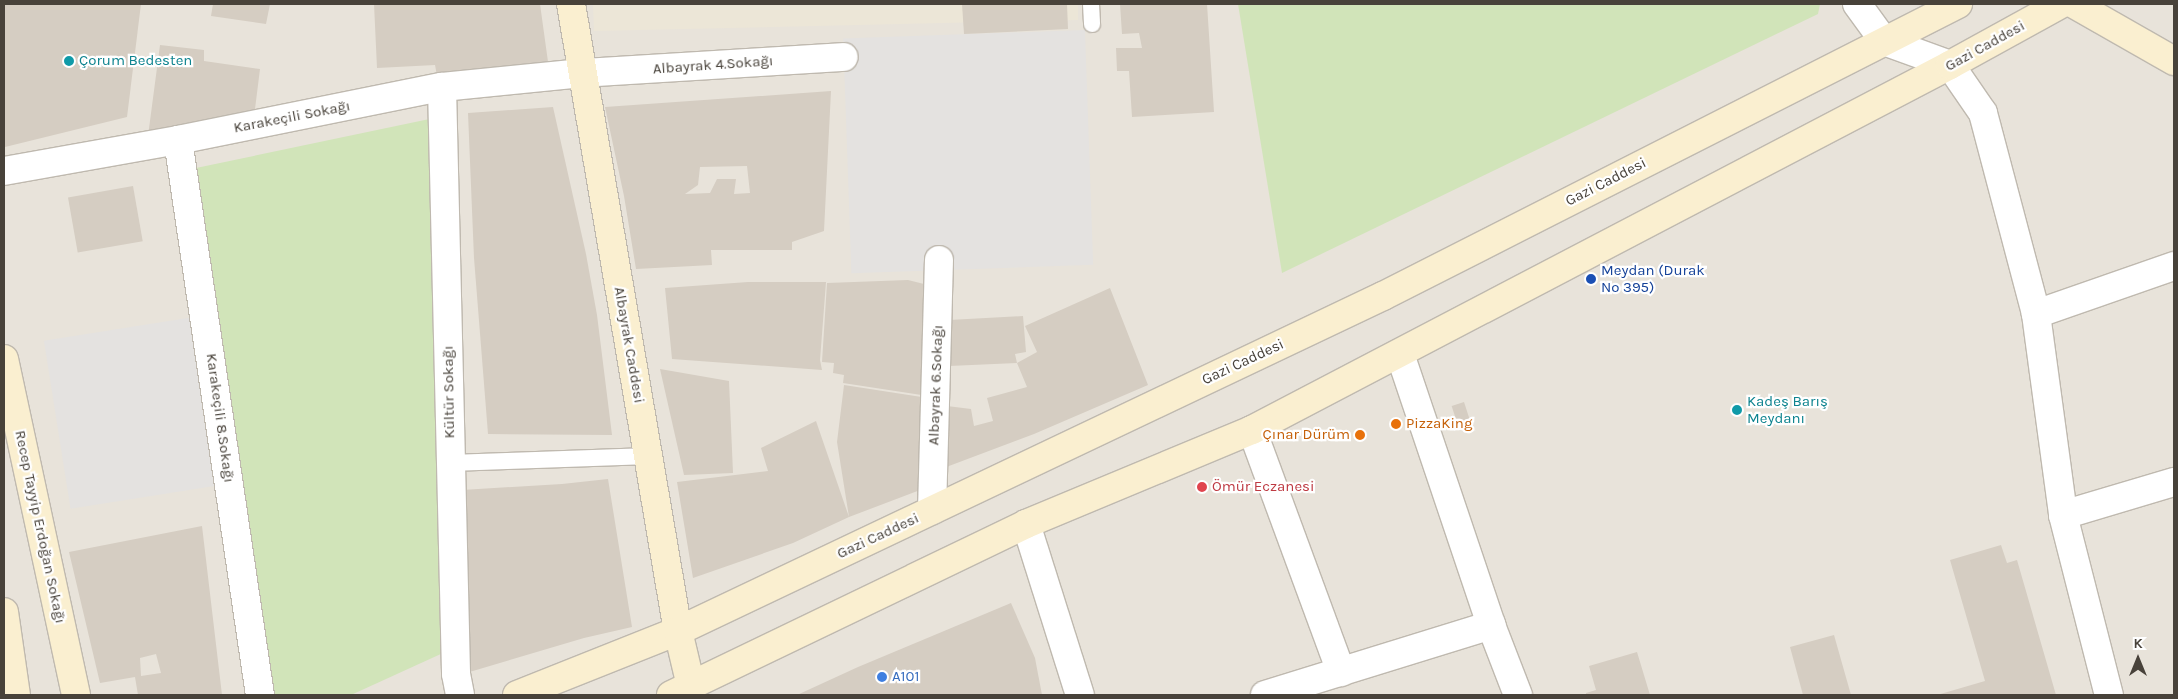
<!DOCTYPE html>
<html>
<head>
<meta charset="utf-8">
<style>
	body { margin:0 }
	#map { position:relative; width:2178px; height:699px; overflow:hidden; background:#f4f2ec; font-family:Karla,sans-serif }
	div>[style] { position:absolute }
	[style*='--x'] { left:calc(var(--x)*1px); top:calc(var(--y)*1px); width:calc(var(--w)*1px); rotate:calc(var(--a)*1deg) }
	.residential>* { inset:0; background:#e8e3da; transform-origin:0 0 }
	.education>* { inset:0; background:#ece6d7 }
	.green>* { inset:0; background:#d1e4b9 }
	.parking>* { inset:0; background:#e4e2e0; transform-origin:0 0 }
	.building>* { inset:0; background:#d5cdc2; transform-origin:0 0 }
	.roads { filter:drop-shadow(1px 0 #bfb9af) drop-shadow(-1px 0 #bfb9af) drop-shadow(0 1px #bfb9af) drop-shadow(0 -1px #bfb9af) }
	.lane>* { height:16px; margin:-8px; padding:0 8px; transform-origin:8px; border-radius:8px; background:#fff }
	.street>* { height:28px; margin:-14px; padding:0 14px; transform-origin:14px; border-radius:14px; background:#fff }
	.secondary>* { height:28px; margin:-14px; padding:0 14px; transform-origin:14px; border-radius:14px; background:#faefd0 }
	.dots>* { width:14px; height:14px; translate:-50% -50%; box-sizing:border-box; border:2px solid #fff; border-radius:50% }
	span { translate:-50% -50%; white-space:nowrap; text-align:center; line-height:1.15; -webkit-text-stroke:4.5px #fff; paint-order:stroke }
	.street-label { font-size:15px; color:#48423a }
	.culture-label { font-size:15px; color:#0d838f }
	.left { translate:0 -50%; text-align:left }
	.transit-label { font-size:15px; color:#164399 }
	.food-label { font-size:15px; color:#c56008 }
	.right { translate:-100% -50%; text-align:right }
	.health-label { font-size:15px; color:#be3a42 }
	.shop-label { font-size:15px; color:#366cbe }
	.frame { position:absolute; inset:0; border:5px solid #48423a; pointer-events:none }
	.north { position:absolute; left:2113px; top:634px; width:50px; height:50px; -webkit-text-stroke:4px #fff; paint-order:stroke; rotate:0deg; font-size:14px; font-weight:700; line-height:20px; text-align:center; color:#48423a }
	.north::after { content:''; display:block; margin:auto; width:18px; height:22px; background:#48423a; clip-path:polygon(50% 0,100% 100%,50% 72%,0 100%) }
</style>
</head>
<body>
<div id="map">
	<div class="residential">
		<i style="left:4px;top:4px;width:2170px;height:691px"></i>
	</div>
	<div class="education">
		<i style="clip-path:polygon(593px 4px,1078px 4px,1078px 20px,594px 31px)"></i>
	</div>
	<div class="green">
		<i style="clip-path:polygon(1238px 4px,1820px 4px,1818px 14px,1282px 273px)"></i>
		<i style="clip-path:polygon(439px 117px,443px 653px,351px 695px,274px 695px,196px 168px)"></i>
	</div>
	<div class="parking">
		<i style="left:1085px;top:30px;width:235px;height:242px;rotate:88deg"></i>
		<i style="left:194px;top:317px;width:170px;height:152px;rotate:81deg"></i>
	</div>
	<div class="building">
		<i style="clip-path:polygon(4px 4px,141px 4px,127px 117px,5px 147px)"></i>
		<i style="clip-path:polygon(213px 4px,270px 4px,266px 24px,211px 16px)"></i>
		<i style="clip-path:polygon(374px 4px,540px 4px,549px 69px,438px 81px,435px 65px,377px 68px)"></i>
		<i style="clip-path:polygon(962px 4px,1067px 4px,1068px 29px,964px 34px)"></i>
		<i style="clip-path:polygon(1120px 4px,1207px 4px,1214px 112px,1132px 117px,1129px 71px,1117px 71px,1116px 48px,1142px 48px,1139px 33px,1122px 34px)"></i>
		<i style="clip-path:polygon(160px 45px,204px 50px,204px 61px,260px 69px,254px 117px,148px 136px)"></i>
		<i style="clip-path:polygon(evenodd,831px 91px,824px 231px,792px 242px,792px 250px,711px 250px,712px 265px,636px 269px,624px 196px,605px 107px,831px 91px,747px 166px,750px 193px,734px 194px,736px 179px,717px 179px,710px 193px,685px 194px,698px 185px,700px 167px,747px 166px)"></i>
		<i style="clip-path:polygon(553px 107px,586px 254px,597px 315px,612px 435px,488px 434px,474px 258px,468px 113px)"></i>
		<i style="left:133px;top:186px;width:56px;height:66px;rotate:80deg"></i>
		<i style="clip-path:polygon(908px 280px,924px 284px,933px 292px,928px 396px,843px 383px,844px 375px,833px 373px,834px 363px,822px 362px,827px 283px)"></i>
		<i style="clip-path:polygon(748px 282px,826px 282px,820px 360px,822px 370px,672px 359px,665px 288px)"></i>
		<i style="clip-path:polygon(1110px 288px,1148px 385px,1034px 434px,941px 469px,939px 405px,971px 409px,974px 426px,993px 421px,987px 398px,1027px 387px,1017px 363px,1037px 352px,1025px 326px)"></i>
		<i style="clip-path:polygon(1023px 316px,1026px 352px,1015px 354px,1017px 363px,949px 366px,949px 320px)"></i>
		<i style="clip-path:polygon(660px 369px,729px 381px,733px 473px,684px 475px)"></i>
		<i style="clip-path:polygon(844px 385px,928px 398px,928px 487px,849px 517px,793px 543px,693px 578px,677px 482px,768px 471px,761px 448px,816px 421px,849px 517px,837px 442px)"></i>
		<i style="left:1464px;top:402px;width:26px;height:13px;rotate:72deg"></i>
		<i style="clip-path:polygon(608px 479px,632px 627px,584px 638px,456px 676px,462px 490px,562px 484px)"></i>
		<i style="clip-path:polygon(evenodd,202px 526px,222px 695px,138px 695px,135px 677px,100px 683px,69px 552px,202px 526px,156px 654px,161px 673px,141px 676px,140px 658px,156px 654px)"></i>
		<i style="clip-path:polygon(2001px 545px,2007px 563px,2017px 560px,2056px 695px,1937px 695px,1985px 681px,1950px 560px)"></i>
		<i style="clip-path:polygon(1011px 603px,1035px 658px,1042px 695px,797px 695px,858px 667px)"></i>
		<i style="clip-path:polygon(1834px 635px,1851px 695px,1803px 695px,1790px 647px)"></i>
		<i style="clip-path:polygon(1637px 652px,1650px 695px,1586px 695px,1586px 693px,1596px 690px,1589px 666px)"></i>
	</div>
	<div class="roads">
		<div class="lane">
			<i style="--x:1091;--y:4;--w:20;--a:87"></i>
			<i style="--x:451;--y:463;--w:198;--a:-2"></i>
		</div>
		<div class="street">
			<i style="--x:1857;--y:4;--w:46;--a:53.9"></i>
			<i style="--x:1884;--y:41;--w:70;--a:20"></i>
			<i style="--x:1950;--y:65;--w:58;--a:55.5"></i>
			<i style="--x:1983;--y:113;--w:208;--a:75.2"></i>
			<i style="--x:2036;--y:314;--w:203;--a:82.3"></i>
			<i style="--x:2063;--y:515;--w:186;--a:75.7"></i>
			<i style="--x:442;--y:87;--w:587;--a:88.63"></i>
			<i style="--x:456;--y:674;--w:21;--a:79"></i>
			<i style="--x:178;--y:140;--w:561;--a:81.6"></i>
			<i style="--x:4;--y:171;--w:177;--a:-10.1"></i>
			<i style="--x:178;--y:140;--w:269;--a:-11.4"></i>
			<i style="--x:442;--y:87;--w:141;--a:-5.7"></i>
			<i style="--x:582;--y:73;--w:262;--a:-3.5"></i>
			<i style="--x:2036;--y:314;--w:146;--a:-19.2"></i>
			<i style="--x:1400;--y:354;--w:286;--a:71.4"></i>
			<i style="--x:1491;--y:625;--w:75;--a:68.9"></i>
			<i style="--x:1252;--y:430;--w:258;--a:69.8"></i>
			<i style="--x:932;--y:510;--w:250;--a:-88.4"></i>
			<i style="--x:2063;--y:515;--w:116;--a:-16.6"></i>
			<i style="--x:1026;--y:524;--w:179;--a:72.5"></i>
			<i style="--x:1265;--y:695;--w:237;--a:-17.2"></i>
		</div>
		<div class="secondary">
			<i style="--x:571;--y:4;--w:636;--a:80.32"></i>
			<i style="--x:678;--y:631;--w:57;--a:76.7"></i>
			<i style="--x:2074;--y:4;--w:115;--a:29.7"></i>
			<i style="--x:4;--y:359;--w:344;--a:77.9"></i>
			<i style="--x:4;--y:612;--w:84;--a:81.8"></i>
			<i style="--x:517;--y:695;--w:173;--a:-21.7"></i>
			<i style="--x:678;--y:631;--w:781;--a:-25.42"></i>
			<i style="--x:1383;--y:296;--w:645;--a:-26.92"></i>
			<i style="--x:671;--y:695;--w:394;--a:-25.7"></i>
			<i style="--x:1026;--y:524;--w:245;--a:-22.6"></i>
			<i style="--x:1252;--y:430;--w:788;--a:-27.61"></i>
			<i style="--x:1950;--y:65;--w:127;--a:-28.8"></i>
		</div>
	</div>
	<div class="dots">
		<i style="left:69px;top:61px;background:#0f9aa8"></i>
		<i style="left:1591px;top:279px;background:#1a4fb4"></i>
		<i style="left:1737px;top:410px;background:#0f9aa8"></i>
		<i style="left:1396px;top:424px;background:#e8710a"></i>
		<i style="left:1360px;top:435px;background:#e8710a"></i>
		<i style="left:1202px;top:487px;background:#e0444e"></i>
		<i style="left:882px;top:677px;background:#3f7fe0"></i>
	</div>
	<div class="street-label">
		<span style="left:1985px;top:46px;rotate:-29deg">Gazi Caddesi</span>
		<span style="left:713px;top:65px;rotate:-4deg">Albayrak 4.Sokağı</span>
		<span style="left:292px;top:117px;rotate:-11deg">Karakeçili Sokağı</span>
		<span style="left:1606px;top:182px;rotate:-27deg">Gazi Caddesi</span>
		<span style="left:629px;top:345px;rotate:80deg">Albayrak Caddesi</span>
		<span style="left:1243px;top:362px;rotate:-25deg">Gazi Caddesi</span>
		<span style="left:936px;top:385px;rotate:-88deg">Albayrak 6.Sokağı</span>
		<span style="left:449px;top:392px;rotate:-91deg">Kültür Sokağı</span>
		<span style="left:220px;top:418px;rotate:82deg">Karakeçili 8.Sokağı</span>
		<span style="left:40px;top:527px;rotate:78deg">Recep Tayyip Erdoğan Sokağı</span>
		<span style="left:878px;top:536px;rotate:-25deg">Gazi Caddesi</span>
	</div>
	<div class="culture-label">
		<span class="left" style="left:79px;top:61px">Çorum Bedesten</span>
		<span class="left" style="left:1747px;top:410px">Kadeş Barış<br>Meydanı</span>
	</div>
	<div class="transit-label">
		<span class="left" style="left:1601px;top:279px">Meydan (Durak<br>No 395)</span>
	</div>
	<div class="food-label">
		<span class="left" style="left:1406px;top:424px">PizzaKing</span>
		<span class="right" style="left:1350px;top:435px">Çınar Dürüm</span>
	</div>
	<div class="health-label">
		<span class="left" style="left:1212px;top:487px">Ömür Eczanesi</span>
	</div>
	<div class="shop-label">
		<span class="left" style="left:892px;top:677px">A101</span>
	</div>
	<div class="frame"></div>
	<div class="north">K</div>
</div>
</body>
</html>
